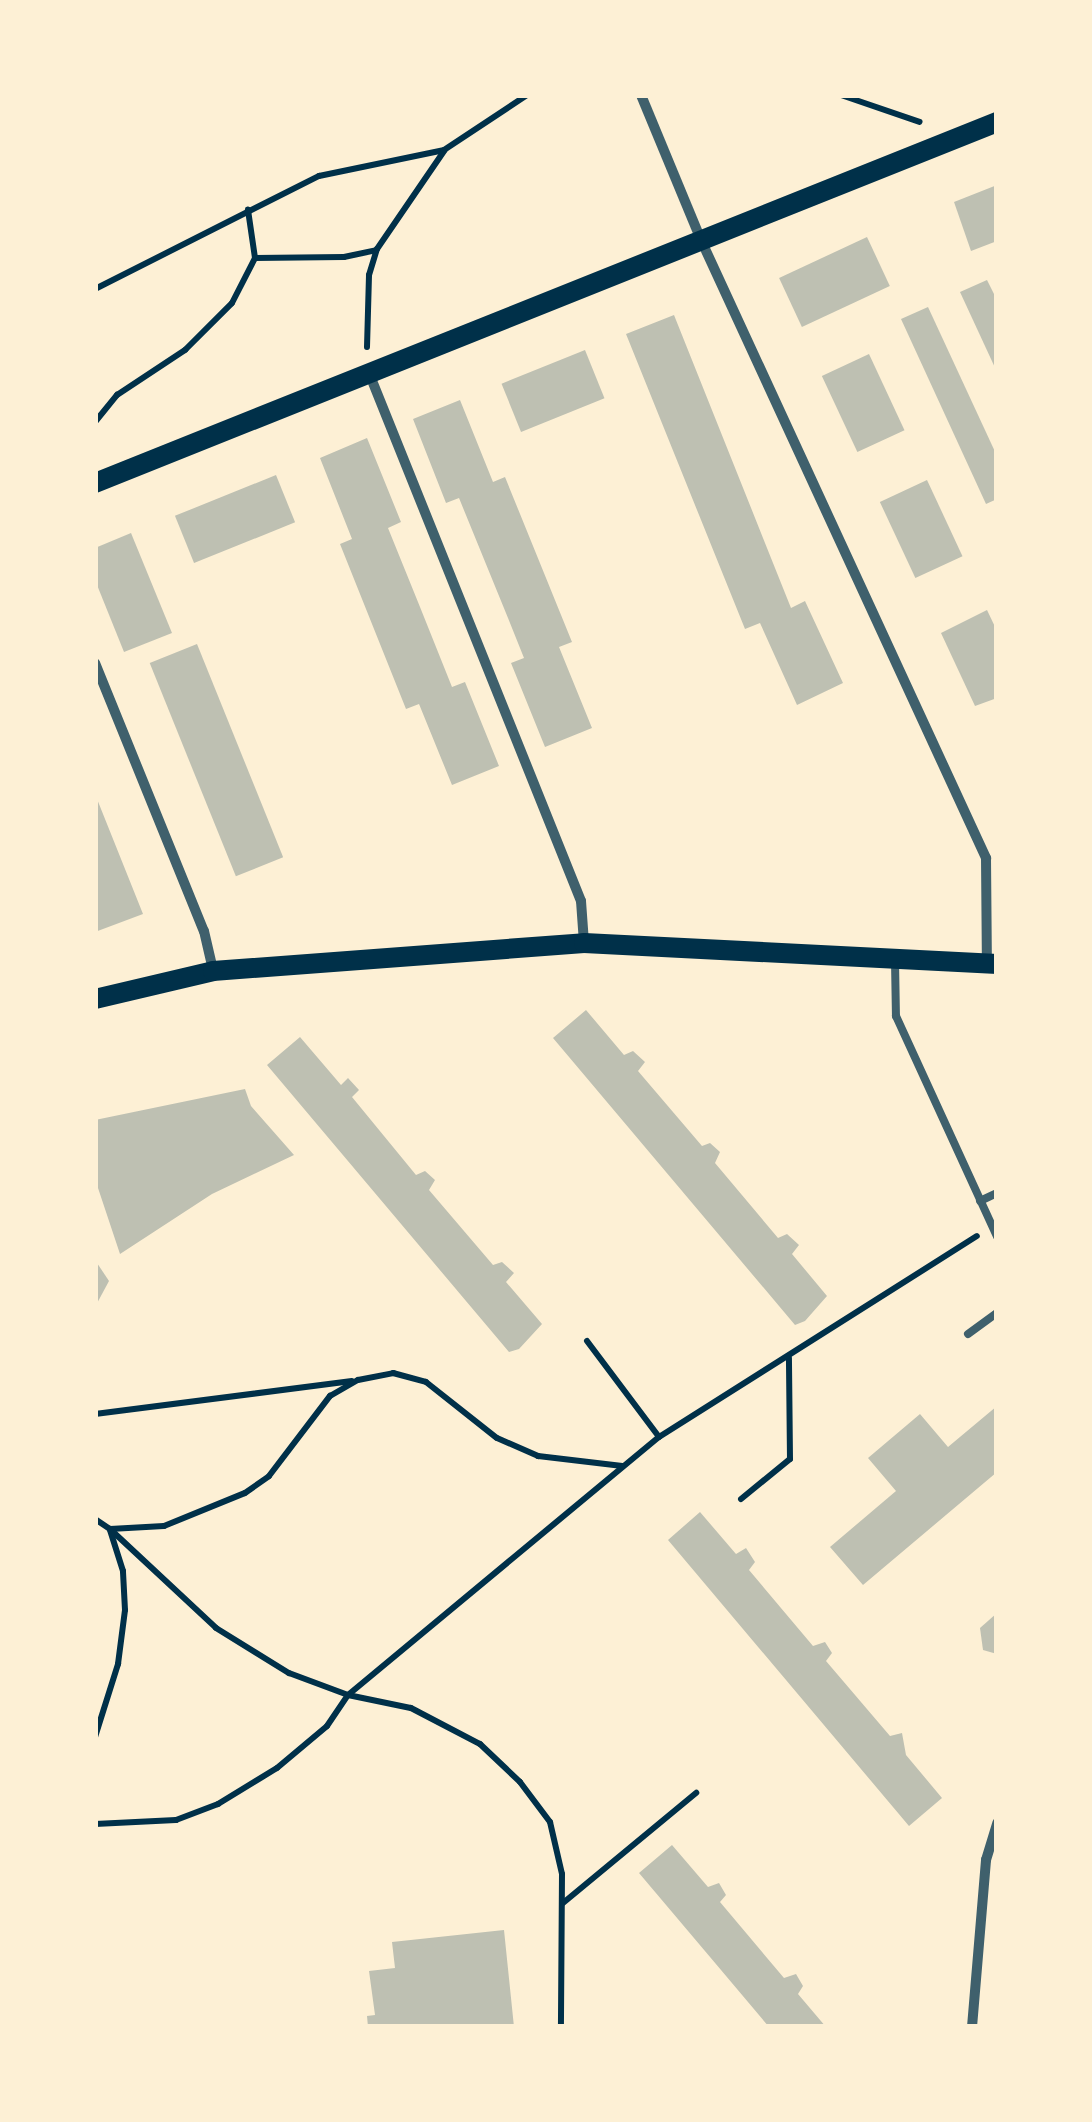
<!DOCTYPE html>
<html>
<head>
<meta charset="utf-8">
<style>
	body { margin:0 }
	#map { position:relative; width:1092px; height:2122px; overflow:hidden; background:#fdf0d5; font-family:Figtree,sans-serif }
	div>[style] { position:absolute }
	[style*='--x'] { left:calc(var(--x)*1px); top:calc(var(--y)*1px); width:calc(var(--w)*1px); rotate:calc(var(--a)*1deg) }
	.building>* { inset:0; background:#bec0b2; transform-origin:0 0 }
	.path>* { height:6px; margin:-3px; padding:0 3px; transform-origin:3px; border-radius:3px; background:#003049 }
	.service>* { height:8px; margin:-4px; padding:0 4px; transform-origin:4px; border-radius:4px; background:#3f606c }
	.minor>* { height:10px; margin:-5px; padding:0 5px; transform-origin:5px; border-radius:5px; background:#3f606c }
	.secondary>* { height:20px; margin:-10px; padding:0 10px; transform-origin:10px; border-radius:10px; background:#003049 }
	span { translate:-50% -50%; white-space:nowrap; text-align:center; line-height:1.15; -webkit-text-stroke:8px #fdf0d5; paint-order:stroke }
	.frame { position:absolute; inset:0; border:98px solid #fdf0d5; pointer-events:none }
</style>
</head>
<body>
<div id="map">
	<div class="building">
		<i style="clip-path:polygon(997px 185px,997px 241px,971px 251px,954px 202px)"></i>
		<i style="left:867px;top:237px;width:54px;height:97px;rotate:65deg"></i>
		<i style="clip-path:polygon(987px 280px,997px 300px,997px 372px,960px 292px)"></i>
		<i style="clip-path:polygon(928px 307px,997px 456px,997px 499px,986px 504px,901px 319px)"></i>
		<i style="clip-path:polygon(674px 315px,791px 608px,805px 601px,843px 683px,797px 705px,760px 623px,745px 629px,626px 334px)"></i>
		<i style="left:585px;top:350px;width:52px;height:90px;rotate:68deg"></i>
		<i style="left:869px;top:354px;width:84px;height:52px;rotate:65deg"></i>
		<i style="clip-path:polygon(460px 400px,493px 482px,505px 477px,572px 642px,559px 647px,592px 728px,545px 747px,511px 663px,524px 658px,508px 618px,459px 498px,446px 503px,413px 419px)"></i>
		<i style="clip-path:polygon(367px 438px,401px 522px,388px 528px,420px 607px,452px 687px,465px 682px,499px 766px,452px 785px,419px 704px,406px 709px,340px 544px,352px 539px,320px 458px)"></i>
		<i style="left:276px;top:475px;width:51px;height:109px;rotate:68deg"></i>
		<i style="left:927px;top:480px;width:84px;height:52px;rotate:65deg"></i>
		<i style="clip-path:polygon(131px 533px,172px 633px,124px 652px,95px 580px,95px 548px)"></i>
		<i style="clip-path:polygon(987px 610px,997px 631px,997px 698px,975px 706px,941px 633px)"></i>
		<i style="left:197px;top:644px;width:230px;height:51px;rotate:68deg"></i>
		<i style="clip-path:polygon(95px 794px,143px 914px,95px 932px)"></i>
		<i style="clip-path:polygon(586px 1010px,624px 1055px,633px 1051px,645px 1062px,638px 1071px,702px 1146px,710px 1143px,720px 1152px,715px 1163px,778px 1238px,787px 1234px,799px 1245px,792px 1254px,827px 1296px,805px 1321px,795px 1325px,553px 1038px)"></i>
		<i style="clip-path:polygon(300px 1037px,341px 1085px,348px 1078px,359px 1090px,352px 1097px,416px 1175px,425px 1171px,435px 1180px,429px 1190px,493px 1265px,502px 1262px,514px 1273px,506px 1282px,542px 1324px,519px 1349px,509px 1352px,267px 1065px)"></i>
		<i style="clip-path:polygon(245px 1089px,251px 1106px,294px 1155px,212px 1194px,120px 1254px,95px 1179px,95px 1120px)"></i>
		<i style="clip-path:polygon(95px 1260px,109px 1281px,95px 1307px)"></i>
		<i style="clip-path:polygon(997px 1406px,997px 1472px,863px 1585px,830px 1547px,896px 1491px,868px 1458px,920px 1414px,948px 1447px)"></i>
		<i style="clip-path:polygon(700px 1512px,736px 1554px,746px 1548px,755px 1562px,749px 1570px,813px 1646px,825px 1642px,832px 1653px,826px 1661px,890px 1736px,902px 1733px,906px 1755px,942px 1798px,909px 1826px,668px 1540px)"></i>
		<i style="clip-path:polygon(997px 1613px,997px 1654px,983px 1650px,980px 1628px)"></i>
		<i style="clip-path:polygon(672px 1845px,708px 1887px,719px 1883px,726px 1895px,720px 1902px,784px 1978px,796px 1974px,803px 1986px,798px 1994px,826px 2027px,769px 2027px,721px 1970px,639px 1873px)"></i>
		<i style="clip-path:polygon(504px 1930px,514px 2027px,368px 2027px,367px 2016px,375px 2015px,369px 1971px,395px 1968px,392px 1942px)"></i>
	</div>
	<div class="path">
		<i style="--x:841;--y:95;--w:83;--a:18.9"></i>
		<i style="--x:255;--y:258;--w:89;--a:-0.6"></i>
		<i style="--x:344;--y:257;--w:33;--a:-12"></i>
		<i style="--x:95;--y:289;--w:251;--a:-26.8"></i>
		<i style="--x:319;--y:176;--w:128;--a:-11.7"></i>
		<i style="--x:444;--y:150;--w:100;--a:-33.5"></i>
		<i style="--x:367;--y:347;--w:72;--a:-88.4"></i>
		<i style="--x:369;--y:275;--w:27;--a:-73"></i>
		<i style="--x:377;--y:249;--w:119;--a:-55.6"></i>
		<i style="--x:95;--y:422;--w:35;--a:-51"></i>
		<i style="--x:117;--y:395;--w:82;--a:-33.5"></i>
		<i style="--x:185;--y:350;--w:66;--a:-45"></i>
		<i style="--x:232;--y:303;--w:51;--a:-62.9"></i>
		<i style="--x:255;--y:258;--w:49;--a:-98.3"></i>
		<i style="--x:587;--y:1341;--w:120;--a:53.1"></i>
		<i style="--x:95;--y:1414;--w:259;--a:-7.3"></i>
		<i style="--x:741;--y:1499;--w:63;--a:-39.2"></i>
		<i style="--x:790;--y:1459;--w:101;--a:-90.6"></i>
		<i style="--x:95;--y:1519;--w:18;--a:34"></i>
		<i style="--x:110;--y:1529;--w:54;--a:-3.2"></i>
		<i style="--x:164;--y:1526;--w:87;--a:-22.2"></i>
		<i style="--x:245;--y:1493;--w:29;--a:-35"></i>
		<i style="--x:269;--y:1476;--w:101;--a:-52.7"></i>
		<i style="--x:330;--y:1396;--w:32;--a:-30"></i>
		<i style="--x:358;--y:1380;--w:36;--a:-11"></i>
		<i style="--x:393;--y:1373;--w:34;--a:15"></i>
		<i style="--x:426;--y:1382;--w:90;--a:38.3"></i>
		<i style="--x:497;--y:1438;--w:45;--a:23.7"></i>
		<i style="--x:538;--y:1456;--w:85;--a:6.8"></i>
		<i style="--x:110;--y:1529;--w:145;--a:43"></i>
		<i style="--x:216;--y:1628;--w:86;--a:31.7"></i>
		<i style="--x:289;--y:1673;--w:63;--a:20.4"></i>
		<i style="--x:348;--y:1695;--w:64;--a:11.7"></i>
		<i style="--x:411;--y:1708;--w:78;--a:27.6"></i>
		<i style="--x:480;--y:1744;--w:55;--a:43.5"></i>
		<i style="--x:520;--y:1782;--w:50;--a:53.1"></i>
		<i style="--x:550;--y:1822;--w:53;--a:77"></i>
		<i style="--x:562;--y:1874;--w:153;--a:90.4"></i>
		<i style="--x:95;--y:1737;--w:77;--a:-72.5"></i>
		<i style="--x:118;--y:1664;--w:54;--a:-82.6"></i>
		<i style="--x:125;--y:1610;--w:39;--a:-93"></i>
		<i style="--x:123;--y:1571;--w:43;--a:-107.6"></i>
		<i style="--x:95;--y:1824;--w:81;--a:-2.8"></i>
		<i style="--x:176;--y:1820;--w:45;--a:-20.9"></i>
		<i style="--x:218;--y:1804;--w:69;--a:-31.4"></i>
		<i style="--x:277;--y:1768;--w:65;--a:-40"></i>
		<i style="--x:327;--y:1726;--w:37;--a:-56"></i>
		<i style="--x:348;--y:1695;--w:404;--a:-39.7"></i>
		<i style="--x:659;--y:1437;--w:376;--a:-32.3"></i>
		<i style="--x:563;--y:1903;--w:173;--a:-39.6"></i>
	</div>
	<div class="service">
		<i style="--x:895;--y:961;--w:55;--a:89"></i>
		<i style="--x:896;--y:1016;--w:243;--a:65.4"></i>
		<i style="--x:980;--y:1201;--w:19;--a:-25"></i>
		<i style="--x:968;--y:1334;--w:36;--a:-36"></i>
	</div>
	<div class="minor">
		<i style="--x:641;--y:95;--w:157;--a:67.5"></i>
		<i style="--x:701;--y:240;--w:681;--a:65.24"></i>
		<i style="--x:986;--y:858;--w:105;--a:89.5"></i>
		<i style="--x:369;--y:373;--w:569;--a:68.12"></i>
		<i style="--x:581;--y:901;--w:42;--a:85.9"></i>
		<i style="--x:95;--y:663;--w:289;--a:67.9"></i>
		<i style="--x:204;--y:931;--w:40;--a:77"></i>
		<i style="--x:972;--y:2027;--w:168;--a:-85.2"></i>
		<i style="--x:986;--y:1860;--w:39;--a:-73"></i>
	</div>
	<div class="secondary">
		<i style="--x:95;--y:483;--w:972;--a:-21.81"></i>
		<i style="--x:95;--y:999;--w:121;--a:-13.3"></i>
		<i style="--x:213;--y:971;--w:372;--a:-4.3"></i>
		<i style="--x:584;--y:943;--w:414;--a:2.9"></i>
	</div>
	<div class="frame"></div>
</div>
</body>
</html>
